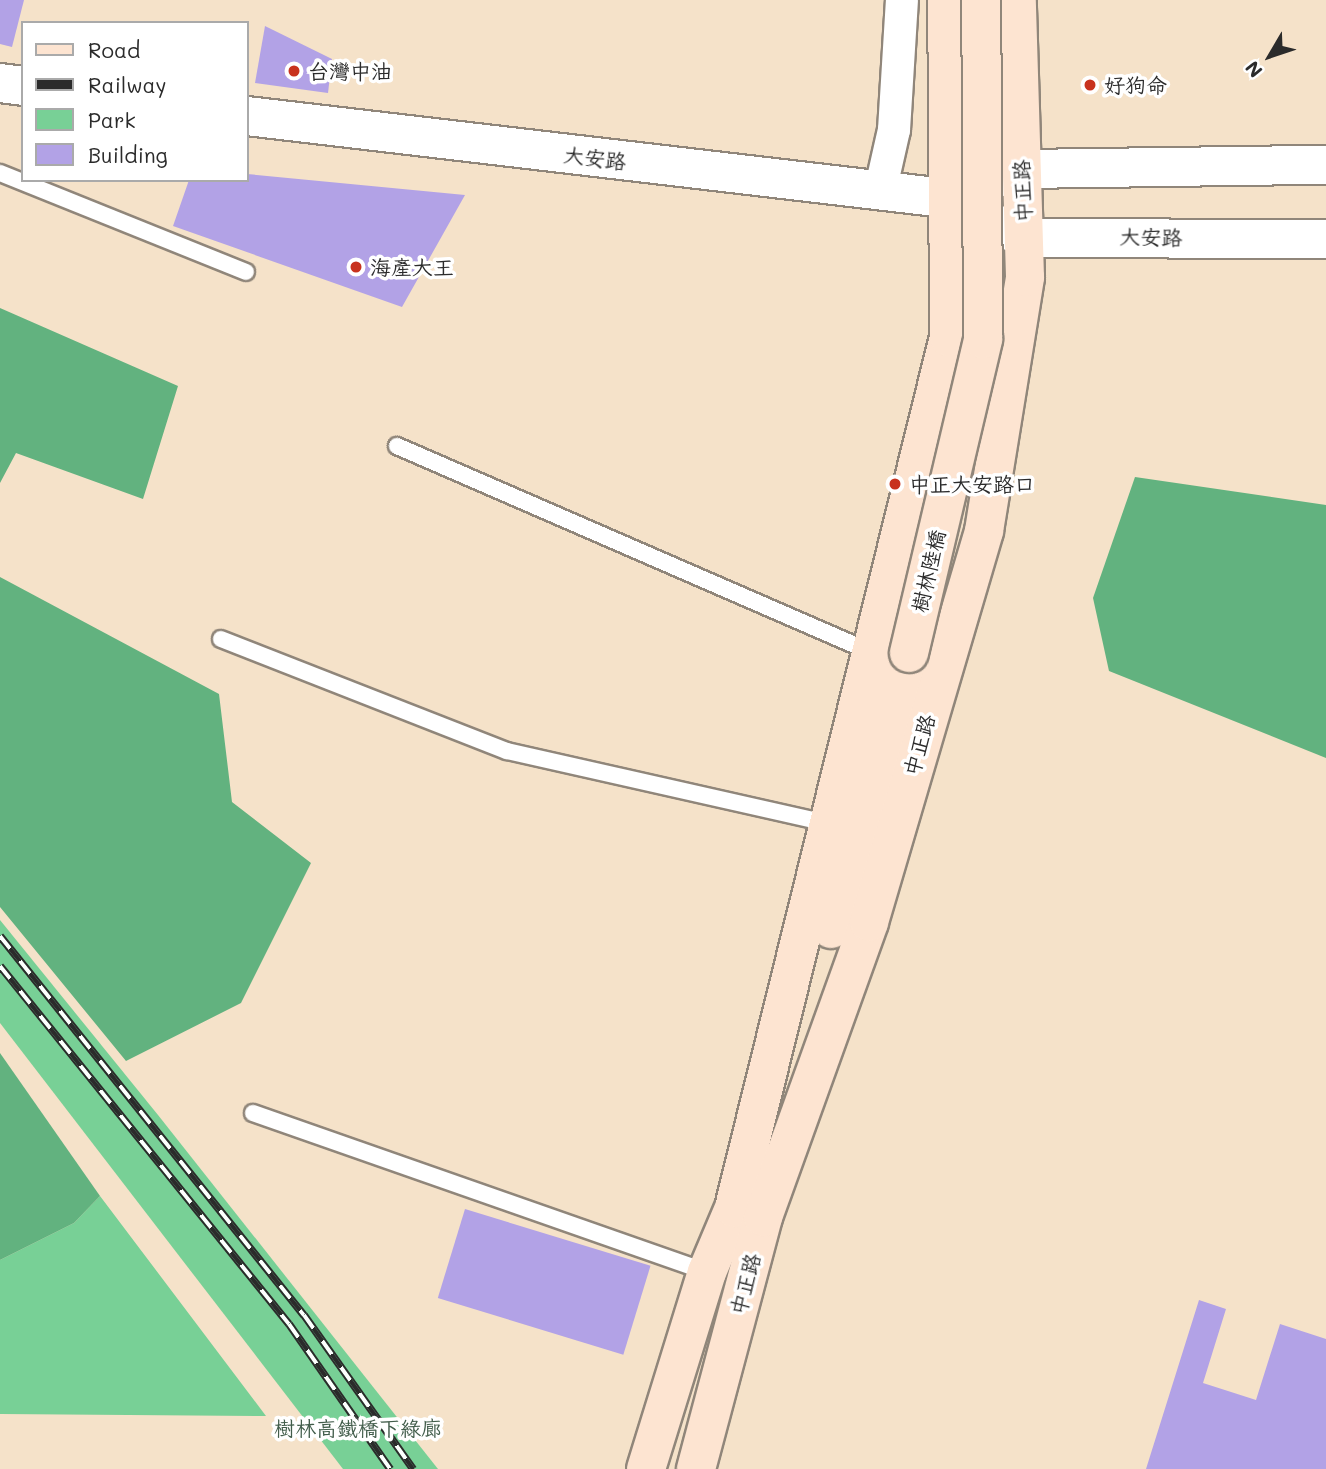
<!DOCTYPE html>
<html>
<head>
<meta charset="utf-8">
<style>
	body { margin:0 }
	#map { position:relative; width:1326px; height:1469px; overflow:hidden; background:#f5e2c9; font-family:Mali,"LXGW WenKai TC",sans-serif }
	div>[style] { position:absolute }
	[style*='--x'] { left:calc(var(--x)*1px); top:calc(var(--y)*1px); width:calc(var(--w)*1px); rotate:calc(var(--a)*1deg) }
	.green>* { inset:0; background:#78d096 }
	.forest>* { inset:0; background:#62b27f }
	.building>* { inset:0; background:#b2a2e6; transform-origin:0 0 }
	.roads { filter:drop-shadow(2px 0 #90867a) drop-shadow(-2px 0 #90867a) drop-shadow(0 2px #90867a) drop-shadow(0 -2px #90867a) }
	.service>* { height:16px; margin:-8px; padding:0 8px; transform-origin:8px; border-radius:8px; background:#fff }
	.minor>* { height:32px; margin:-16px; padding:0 16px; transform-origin:16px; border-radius:16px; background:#fff }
	.tertiary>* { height:38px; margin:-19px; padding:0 19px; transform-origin:19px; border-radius:19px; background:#fff }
	.secondary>* { height:38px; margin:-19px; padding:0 19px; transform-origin:19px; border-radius:19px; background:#fde4d1 }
	.rail>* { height:8px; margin-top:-4px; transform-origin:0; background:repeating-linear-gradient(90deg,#fff 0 16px,#2b2b2b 0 32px); box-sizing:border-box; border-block:2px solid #2b2b2b }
	.bridges { filter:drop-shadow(2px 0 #90867a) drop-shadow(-2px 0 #90867a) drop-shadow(0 2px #90867a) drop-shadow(0 -2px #90867a) }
	.secondary-bridge>* { height:38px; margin:-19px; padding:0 19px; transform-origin:19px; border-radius:19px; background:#fde4d1 }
	.dots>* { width:19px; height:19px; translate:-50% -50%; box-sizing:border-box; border:4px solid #fff; border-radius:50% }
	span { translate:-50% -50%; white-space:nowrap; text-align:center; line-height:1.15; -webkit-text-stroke:7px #fff; paint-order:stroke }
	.poi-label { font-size:21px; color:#2b2b2b }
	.left { translate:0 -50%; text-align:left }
	.street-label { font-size:21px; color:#2b2b2b }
	.park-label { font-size:21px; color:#425d4b }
	.legend { position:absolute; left:21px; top:21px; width:228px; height:161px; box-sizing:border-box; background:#fff; border:2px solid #aaa; margin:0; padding:9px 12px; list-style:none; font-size:21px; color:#2b2b2b }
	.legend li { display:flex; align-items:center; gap:14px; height:35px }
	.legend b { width:35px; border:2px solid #aaa }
	.north { position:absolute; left:1235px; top:21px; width:70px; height:70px; -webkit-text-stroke:5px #fff; paint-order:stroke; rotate:231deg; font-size:19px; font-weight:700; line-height:28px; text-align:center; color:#2b2b2b }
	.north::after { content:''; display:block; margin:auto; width:24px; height:32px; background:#2b2b2b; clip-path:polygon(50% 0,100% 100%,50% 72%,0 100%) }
</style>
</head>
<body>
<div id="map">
	<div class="green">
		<i style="clip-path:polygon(0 920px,158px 1115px,438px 1469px,343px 1469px,0 1023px)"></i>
		<i style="clip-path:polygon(100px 1196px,266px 1416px,0 1414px,0 1260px,74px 1223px)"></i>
	</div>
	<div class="forest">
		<i style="clip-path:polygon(0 308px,178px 386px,143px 499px,16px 453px,0 483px)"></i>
		<i style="clip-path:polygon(1135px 477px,1326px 505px,1326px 758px,1109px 671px,1093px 598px)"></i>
		<i style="clip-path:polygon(0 577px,219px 694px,232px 802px,311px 863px,241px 1003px,126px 1061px,0 907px)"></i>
		<i style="clip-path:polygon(0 1053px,100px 1196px,74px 1223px,0 1260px)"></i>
	</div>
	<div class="building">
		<i style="clip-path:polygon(0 0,24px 0,12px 47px,0 44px)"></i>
		<i style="clip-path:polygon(265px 26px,332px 59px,328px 93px,255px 83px)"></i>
		<i style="clip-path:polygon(247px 174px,465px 195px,402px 307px,173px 226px,189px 180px,247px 180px)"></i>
		<i style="left:465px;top:1209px;width:194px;height:93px;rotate:17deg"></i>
		<i style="clip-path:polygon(1199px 1300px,1226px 1309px,1203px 1383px,1256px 1400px,1280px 1324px,1326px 1339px,1326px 1469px,1146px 1469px)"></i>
	</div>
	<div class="roads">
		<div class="service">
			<i style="--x:0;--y:173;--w:265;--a:21.9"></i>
			<i style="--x:397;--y:446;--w:519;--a:23.5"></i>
			<i style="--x:221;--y:639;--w:307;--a:21.4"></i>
			<i style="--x:507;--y:751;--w:331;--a:12.7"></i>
			<i style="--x:253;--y:1113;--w:481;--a:19.3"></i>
		</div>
		<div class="minor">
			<i style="--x:880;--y:192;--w:64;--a:-77.3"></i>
			<i style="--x:894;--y:130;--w:130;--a:-86.5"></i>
		</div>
		<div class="tertiary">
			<i style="--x:0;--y:83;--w:23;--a:7"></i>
			<i style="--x:247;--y:116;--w:702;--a:6.71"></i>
			<i style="--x:944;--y:198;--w:89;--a:26.6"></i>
			<i style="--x:1024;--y:238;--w:302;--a:0.2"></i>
			<i style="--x:992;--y:180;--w:32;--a:-20"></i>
			<i style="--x:1022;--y:169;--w:304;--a:-0.8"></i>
		</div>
		<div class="secondary">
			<i style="--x:831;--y:929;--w:287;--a:-74.2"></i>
			<i style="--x:646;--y:1469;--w:206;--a:-72.8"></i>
			<i style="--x:707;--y:1272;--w:69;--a:-67.1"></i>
			<i style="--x:734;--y:1208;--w:897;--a:-76.13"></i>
			<i style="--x:949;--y:337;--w:337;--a:-90.3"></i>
			<i style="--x:696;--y:1469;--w:261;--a:-75.1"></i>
			<i style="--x:763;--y:1217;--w:313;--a:-70.2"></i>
			<i style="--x:869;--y:922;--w:408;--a:-73.6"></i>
			<i style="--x:984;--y:531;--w:257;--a:-80.8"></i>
			<i style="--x:1025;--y:277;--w:277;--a:-91.7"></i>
		</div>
	</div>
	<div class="rail">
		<i style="--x:0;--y:936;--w:486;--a:51.3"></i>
		<i style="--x:304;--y:1315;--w:189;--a:54.7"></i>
		<i style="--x:0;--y:966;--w:460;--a:51.1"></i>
		<i style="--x:289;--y:1324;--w:177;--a:55.1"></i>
	</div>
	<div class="bridges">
		<div class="secondary-bridge">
			<i style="--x:909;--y:653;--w:323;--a:-76.7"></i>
			<i style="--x:983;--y:339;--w:339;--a:-90.3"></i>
		</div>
	</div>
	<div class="dots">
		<i style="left:294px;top:71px;background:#c8321e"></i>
		<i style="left:1090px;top:85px;background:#c8321e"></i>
		<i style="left:356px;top:267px;background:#c8321e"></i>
		<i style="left:895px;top:484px;background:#c8321e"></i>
	</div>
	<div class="poi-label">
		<span class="left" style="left:308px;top:71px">台灣中油</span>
		<span class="left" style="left:1104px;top:85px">好狗命</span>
		<span class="left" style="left:370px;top:267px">海產大王</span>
		<span class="left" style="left:909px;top:484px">中正大安路口</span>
	</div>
	<div class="street-label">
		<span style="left:595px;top:158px;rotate:7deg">大安路</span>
		<span style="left:1022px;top:191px;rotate:-92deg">中正路</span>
		<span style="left:1151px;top:237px;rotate:1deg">大安路</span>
		<span style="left:928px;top:571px;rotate:-77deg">樹林陸橋</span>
		<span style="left:919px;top:745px;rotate:-74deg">中正路</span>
		<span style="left:745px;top:1284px;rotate:-75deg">中正路</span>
	</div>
	<div class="park-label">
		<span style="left:358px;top:1428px">樹林高鐵橋下綠廊</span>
	</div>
	<ul class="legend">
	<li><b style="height:9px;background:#fde4d1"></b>Road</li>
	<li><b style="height:9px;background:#2b2b2b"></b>Railway</li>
	<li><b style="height:19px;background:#78d096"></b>Park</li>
	<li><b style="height:19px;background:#b2a2e6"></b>Building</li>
	</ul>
	<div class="north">N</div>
</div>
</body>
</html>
